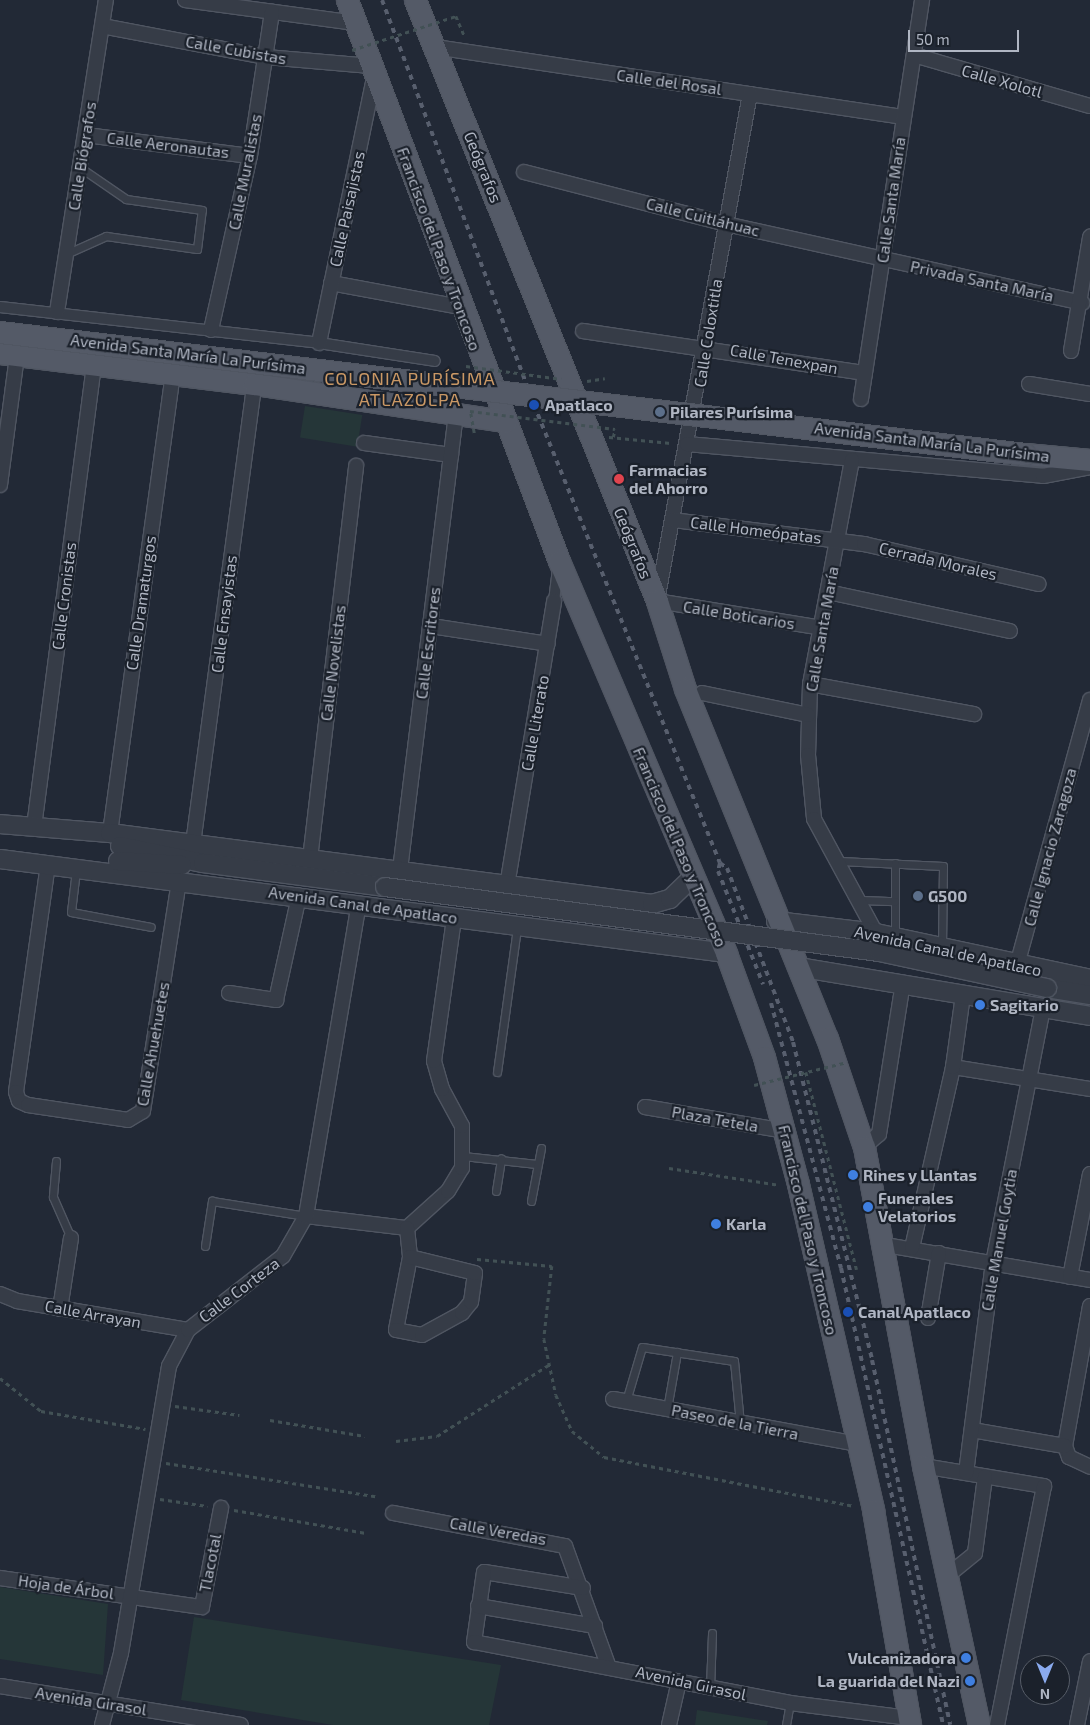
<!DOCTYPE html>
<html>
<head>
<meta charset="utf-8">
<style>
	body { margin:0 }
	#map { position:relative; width:1090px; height:1725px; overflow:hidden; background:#222936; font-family:"Exo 2",sans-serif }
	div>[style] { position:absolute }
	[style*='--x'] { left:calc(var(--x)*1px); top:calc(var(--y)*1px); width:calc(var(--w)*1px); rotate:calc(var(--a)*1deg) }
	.green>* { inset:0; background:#253638; transform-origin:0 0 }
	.path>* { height:2.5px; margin-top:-1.25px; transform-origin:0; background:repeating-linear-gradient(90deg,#425155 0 4px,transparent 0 8px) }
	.roads { filter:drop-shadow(1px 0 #505662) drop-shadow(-1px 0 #505662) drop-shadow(0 1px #505662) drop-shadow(0 -1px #505662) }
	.service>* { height:7px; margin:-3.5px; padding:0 3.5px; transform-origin:3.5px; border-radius:3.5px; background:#363c47 }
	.pedestrian>* { height:10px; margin:-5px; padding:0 5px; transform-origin:5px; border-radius:5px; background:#363c47 }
	.minor>* { height:14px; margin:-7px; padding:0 7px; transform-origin:7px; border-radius:7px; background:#363c47 }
	.tertiary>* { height:18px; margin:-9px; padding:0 9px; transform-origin:9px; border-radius:9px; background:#363c47 }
	.primary>* { height:21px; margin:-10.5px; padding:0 10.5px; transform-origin:10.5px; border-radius:10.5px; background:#545a67 }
	.rail>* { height:4px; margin-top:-2px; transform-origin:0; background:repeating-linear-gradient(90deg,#585f6e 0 5px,transparent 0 10px) }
	.path-bridge>* { height:2.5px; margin-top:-1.25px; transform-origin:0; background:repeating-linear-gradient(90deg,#425155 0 4px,transparent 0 8px) }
	.bridges { filter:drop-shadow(1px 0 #505662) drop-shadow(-1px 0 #505662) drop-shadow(0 1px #505662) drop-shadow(0 -1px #505662) }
	.tertiary-bridge>* { height:18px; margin:-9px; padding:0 9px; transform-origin:9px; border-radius:9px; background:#363c47 }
	.primary-bridge>* { height:21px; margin:-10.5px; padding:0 10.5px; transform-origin:10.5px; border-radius:10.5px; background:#545a67 }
	.dots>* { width:14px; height:14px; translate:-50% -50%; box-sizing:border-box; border:2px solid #1b212b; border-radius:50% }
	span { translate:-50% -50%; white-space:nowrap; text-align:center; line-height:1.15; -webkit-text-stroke:4.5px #1b212b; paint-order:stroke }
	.street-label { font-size:16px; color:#b0b6c3 }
	.poi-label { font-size:16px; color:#b0b6c3; font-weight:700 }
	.left { translate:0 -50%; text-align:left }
	.right { translate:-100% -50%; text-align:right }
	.neighbourhood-label { font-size:18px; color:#ca9865; letter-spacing:1px }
	.north { position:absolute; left:1020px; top:1655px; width:50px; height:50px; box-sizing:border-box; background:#1b212b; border:1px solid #575d68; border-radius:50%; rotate:180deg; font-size:14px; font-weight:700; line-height:20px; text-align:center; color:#b0b6c3 }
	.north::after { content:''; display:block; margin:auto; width:18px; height:22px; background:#8aaaee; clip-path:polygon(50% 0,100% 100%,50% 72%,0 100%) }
	.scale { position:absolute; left:908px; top:30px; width:111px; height:22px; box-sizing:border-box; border:2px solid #b0b6c3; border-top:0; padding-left:6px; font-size:15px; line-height:18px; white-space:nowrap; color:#b0b6c3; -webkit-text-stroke:4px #1b212b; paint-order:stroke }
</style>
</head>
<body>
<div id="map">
	<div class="green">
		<i style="left:305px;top:406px;width:58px;height:32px;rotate:9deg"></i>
		<i style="clip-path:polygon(0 1587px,108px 1604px,103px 1675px,0 1659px)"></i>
		<i style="clip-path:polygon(194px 1617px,501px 1665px,489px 1725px,333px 1725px,181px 1700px)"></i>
		<i style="clip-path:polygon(697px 1710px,768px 1721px,767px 1725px,695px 1725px)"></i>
	</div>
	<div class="path">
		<i style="--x:456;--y:16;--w:23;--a:67"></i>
		<i style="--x:587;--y:381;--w:18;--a:-9"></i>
		<i style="--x:609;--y:437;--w:62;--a:5.5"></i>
		<i style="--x:613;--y:437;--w:8;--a:-76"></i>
		<i style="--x:806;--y:1072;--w:204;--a:75.6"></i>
		<i style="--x:669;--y:1168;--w:112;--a:8.7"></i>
		<i style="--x:477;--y:1259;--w:75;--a:5.3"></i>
		<i style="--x:552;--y:1266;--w:73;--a:96.3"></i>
		<i style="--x:544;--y:1339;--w:57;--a:77.9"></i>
		<i style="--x:556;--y:1395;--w:39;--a:66"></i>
		<i style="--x:572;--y:1431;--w:41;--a:39.1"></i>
		<i style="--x:604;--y:1457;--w:255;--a:11.1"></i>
		<i style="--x:0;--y:1378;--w:53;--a:38.8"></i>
		<i style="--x:41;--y:1411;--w:106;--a:9.8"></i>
		<i style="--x:175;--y:1406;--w:65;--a:8"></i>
		<i style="--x:270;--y:1420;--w:96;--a:9.6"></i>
		<i style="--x:396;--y:1441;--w:41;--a:-7"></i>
		<i style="--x:437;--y:1436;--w:134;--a:-32.5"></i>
		<i style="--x:166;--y:1463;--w:212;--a:9"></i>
		<i style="--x:160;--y:1499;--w:48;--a:8.5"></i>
		<i style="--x:234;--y:1510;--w:134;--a:9.9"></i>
	</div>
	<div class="roads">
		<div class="service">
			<i style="--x:66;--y:254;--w:44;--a:-24.2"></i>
			<i style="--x:106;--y:236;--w:92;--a:8.1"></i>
			<i style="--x:197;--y:249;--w:39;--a:-83"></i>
			<i style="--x:202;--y:210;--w:77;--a:-171.8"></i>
			<i style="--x:126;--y:199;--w:55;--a:-145.4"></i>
			<i style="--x:840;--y:861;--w:103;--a:2.8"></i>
			<i style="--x:943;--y:866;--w:81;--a:90.7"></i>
			<i style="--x:895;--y:863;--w:74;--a:90"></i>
			<i style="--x:76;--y:870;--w:42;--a:96.8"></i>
			<i style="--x:71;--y:912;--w:81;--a:10.6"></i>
			<i style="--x:861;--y:900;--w:34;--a:2"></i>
			<i style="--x:497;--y:1072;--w:146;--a:-82.1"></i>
			<i style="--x:463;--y:1156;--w:74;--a:6.2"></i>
			<i style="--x:56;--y:1161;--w:36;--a:95"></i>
			<i style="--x:53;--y:1197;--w:45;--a:66.3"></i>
			<i style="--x:496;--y:1191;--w:33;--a:-81"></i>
			<i style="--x:531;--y:1201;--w:54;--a:-79.3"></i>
			<i style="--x:205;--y:1246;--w:46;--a:-81.2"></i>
			<i style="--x:212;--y:1201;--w:95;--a:9.1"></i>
			<i style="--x:626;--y:1401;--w:56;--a:-73.5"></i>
			<i style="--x:642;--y:1347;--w:93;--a:8.7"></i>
			<i style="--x:734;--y:1361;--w:62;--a:84.5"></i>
			<i style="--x:667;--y:1409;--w:58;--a:-80"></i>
			<i style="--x:710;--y:1688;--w:55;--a:-87.9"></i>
			<i style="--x:786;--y:1725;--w:22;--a:-80"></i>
		</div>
		<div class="pedestrian">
			<i style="--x:0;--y:307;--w:321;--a:6.4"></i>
			<i style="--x:319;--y:343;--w:117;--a:8.8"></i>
			<i style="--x:554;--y:601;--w:33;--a:-83"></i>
		</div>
		<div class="minor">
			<i style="--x:185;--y:0;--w:172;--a:7.7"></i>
			<i style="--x:102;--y:26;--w:167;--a:10.7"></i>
			<i style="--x:266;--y:57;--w:105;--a:4.9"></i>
			<i style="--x:435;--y:47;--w:474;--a:8.5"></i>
			<i style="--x:914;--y:55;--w:183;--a:16.2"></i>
			<i style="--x:750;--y:94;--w:515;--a:100.39"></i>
			<i style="--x:657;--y:601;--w:166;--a:9.3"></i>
			<i style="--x:86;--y:135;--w:165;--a:7.3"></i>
			<i style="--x:524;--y:172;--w:209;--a:14.4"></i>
			<i style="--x:726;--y:224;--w:365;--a:12.5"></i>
			<i style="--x:331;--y:283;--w:132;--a:10.5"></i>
			<i style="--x:57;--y:312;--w:316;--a:-81.1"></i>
			<i style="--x:211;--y:330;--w:178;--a:-77.4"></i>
			<i style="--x:250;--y:156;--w:146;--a:-81.3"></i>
			<i style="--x:583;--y:331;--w:285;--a:8.5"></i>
			<i style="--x:319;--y:343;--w:272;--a:-78.3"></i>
			<i style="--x:1071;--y:351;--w:116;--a:-80.5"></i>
			<i style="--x:1029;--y:384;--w:62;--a:9.3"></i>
			<i style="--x:861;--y:399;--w:404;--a:-81.3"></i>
			<i style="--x:364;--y:443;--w:88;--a:7.9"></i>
			<i style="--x:687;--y:444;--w:357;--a:5.1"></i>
			<i style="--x:1043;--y:476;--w:48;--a:-10.8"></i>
			<i style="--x:852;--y:460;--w:228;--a:100.6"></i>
			<i style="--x:810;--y:684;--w:71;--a:91.6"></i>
			<i style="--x:808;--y:755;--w:64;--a:84.6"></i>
			<i style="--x:814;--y:819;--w:130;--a:61.5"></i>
			<i style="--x:0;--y:485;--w:131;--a:-82.5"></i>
			<i style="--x:673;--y:520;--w:193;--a:7.2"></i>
			<i style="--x:864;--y:544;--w:179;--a:12.9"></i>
			<i style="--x:828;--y:592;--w:186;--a:12.1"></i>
			<i style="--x:431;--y:626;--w:118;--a:8.7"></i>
			<i style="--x:810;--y:684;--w:167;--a:10.4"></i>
			<i style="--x:702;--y:693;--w:108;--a:11.7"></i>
			<i style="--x:34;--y:827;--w:467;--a:-82.6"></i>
			<i style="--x:110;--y:833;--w:464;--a:-82.2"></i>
			<i style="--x:193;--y:844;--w:464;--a:-82.4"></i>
			<i style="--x:310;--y:859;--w:396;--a:-83.3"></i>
			<i style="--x:48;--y:864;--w:230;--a:98"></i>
			<i style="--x:16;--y:1092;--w:9;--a:72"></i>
			<i style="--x:19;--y:1101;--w:10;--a:24"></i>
			<i style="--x:28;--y:1105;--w:101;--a:8.5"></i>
			<i style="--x:128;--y:1120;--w:17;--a:-31"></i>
			<i style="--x:143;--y:1111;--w:234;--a:-81.1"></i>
			<i style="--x:400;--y:870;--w:458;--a:-83"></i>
			<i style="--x:507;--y:886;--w:289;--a:-80.6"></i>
			<i style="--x:1017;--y:965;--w:275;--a:-74.6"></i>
			<i style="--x:229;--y:993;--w:48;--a:8.5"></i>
			<i style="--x:276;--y:1000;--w:107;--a:-77.5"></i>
			<i style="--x:953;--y:1067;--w:139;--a:9.1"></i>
			<i style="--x:645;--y:1107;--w:143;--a:9.7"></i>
			<i style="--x:864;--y:1147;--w:20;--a:-41"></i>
			<i style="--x:879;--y:1134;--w:153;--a:-81"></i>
			<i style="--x:306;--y:1216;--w:102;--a:6.8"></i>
			<i style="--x:407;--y:1228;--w:55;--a:-42.1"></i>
			<i style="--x:448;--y:1191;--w:27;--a:-59"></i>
			<i style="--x:462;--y:1168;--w:42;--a:-90"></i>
			<i style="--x:462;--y:1126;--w:42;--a:-118.4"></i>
			<i style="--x:442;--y:1089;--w:29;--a:-106"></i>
			<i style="--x:434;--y:1061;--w:144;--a:-82"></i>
			<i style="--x:407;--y:1228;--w:29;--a:84"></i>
			<i style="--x:410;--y:1257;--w:74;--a:100.9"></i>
			<i style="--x:396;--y:1330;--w:26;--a:11"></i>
			<i style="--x:422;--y:1335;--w:46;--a:-28.8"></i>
			<i style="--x:462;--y:1313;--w:14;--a:-51"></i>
			<i style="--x:471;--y:1302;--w:29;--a:-82"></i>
			<i style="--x:475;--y:1273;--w:67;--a:-166.2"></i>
			<i style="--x:880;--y:1244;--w:213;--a:9.7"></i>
			<i style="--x:912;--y:1248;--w:186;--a:-77.2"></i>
			<i style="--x:953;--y:1067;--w:73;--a:-82.1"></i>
			<i style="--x:1070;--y:1277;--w:105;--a:-79"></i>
			<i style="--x:0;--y:1294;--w:18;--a:22"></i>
			<i style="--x:17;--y:1301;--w:173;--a:9.6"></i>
			<i style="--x:1090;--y:1306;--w:142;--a:100.1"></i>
			<i style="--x:1065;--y:1446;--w:12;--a:70"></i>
			<i style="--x:1069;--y:1457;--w:23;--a:25"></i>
			<i style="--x:60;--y:1309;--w:72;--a:-81.2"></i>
			<i style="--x:928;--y:1318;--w:66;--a:-80.4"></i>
			<i style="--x:613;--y:1399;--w:248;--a:10.4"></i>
			<i style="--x:972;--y:1430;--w:94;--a:9.8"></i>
			<i style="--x:923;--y:1466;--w:123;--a:9.4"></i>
			<i style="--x:1044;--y:1486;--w:244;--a:101.1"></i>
			<i style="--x:966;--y:1473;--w:212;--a:-82.7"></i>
			<i style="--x:993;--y:1263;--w:259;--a:-78.9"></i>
			<i style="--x:393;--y:1513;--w:175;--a:10.9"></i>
			<i style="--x:565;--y:1546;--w:127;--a:70.1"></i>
			<i style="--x:947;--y:1576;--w:36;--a:-39"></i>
			<i style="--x:975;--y:1553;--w:77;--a:-82.5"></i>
			<i style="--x:0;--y:1578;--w:204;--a:8.2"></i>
			<i style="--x:202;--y:1607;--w:101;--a:-79.1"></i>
			<i style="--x:583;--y:1588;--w:100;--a:-170.8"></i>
			<i style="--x:484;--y:1572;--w:71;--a:98.1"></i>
			<i style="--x:474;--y:1642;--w:322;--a:10.9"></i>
			<i style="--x:790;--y:1703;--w:119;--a:7.2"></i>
			<i style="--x:478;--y:1606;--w:119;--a:9.7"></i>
			<i style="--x:0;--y:1686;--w:244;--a:9.2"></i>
			<i style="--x:102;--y:1725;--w:74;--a:-75.2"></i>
			<i style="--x:121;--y:1653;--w:291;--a:-80.5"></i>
			<i style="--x:169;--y:1366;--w:41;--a:-62.2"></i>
			<i style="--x:188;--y:1330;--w:120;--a:-37.9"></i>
			<i style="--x:283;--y:1256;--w:46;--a:-60.1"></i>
			<i style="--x:306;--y:1216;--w:316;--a:-80.4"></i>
			<i style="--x:669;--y:1725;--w:45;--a:-77.2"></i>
			<i style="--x:1077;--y:1725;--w:65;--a:-78.5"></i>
		</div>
		<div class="tertiary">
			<i style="--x:0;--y:824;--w:110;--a:4.7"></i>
			<i style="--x:110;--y:833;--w:547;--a:7.46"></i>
			<i style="--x:652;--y:904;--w:19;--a:-16"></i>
			<i style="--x:670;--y:899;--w:32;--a:-44"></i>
			<i style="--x:120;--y:846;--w:85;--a:11.6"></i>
			<i style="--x:203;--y:863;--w:184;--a:7.5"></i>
			<i style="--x:0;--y:859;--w:732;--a:7.38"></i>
			<i style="--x:118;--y:861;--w:64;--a:3.6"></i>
			<i style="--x:776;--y:921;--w:101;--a:6.8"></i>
			<i style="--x:876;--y:933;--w:219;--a:12.1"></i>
			<i style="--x:798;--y:967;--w:296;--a:9.5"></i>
			<i style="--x:1047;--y:988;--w:44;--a:9.2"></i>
		</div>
		<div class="primary">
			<i style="--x:347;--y:0;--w:600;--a:69.3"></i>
			<i style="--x:559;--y:561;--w:426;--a:66.9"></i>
			<i style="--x:726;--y:953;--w:111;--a:69.9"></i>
			<i style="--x:764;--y:1057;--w:131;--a:75"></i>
			<i style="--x:798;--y:1184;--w:335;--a:77"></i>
			<i style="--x:873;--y:1510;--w:218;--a:80.2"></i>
			<i style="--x:415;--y:0;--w:648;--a:68.07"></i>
			<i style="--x:657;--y:601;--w:92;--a:72.3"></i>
			<i style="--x:685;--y:689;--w:377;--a:67.9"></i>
			<i style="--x:827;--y:1038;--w:115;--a:71.3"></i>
			<i style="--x:864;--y:1147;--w:324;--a:79.5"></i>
			<i style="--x:923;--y:1466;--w:265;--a:77.8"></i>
			<i style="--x:0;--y:353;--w:256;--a:7"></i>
			<i style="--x:254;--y:384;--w:255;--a:8.4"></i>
			<i style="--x:1025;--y:454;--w:65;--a:5.3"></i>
		</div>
	</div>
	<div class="rail">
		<i style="--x:382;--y:0;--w:433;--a:69.4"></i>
		<i style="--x:534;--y:405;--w:494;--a:67.9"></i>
		<i style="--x:720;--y:863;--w:9;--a:36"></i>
		<i style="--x:727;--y:868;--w:186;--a:69.2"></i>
		<i style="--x:793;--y:1042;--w:328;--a:76"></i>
		<i style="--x:872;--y:1360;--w:373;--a:77.9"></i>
		<i style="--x:720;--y:863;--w:8;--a:104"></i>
		<i style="--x:718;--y:871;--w:122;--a:68.3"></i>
		<i style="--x:771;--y:1003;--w:274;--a:75.2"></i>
		<i style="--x:841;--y:1268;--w:468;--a:77.4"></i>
	</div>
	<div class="path-bridge">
		<i style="--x:352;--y:50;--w:109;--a:-18.1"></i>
		<i style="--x:466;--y:366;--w:96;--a:7.8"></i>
		<i style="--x:474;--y:433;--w:22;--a:-100"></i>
		<i style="--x:470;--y:411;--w:146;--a:7.1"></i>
		<i style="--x:754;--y:1085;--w:96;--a:-13.9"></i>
	</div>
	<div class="bridges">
		<div class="tertiary-bridge">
			<i style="--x:385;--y:887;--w:499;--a:7.5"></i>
			<i style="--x:880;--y:952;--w:171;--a:12.2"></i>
		</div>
		<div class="primary-bridge">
			<i style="--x:0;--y:332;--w:1032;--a:6.79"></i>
		</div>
	</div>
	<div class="dots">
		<i style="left:534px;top:405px;background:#1a4fb4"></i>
		<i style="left:660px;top:412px;background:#5c6f8a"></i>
		<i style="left:619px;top:479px;background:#e0444e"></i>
		<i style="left:918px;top:896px;background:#5c6f8a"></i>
		<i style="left:980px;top:1005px;background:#3f7fe0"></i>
		<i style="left:853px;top:1175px;background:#3f7fe0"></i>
		<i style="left:868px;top:1207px;background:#3f7fe0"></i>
		<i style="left:716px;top:1224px;background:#3f7fe0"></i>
		<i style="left:848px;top:1312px;background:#1a4fb4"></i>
		<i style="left:966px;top:1658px;background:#3f7fe0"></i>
		<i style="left:970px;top:1681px;background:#3f7fe0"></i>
	</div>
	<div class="street-label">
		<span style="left:236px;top:50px;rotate:10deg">Calle Cubistas</span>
		<span style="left:1002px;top:81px;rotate:16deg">Calle Xolotl</span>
		<span style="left:669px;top:82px;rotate:8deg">Calle del Rosal</span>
		<span style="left:168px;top:145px;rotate:7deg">Calle Aeronautas</span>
		<span style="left:82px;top:156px;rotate:-81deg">Calle Biógrafos</span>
		<span style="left:483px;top:167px;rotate:68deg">Geógrafos</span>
		<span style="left:245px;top:172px;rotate:-79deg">Calle Muralistas</span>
		<span style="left:891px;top:200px;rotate:-82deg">Calle Santa María</span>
		<span style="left:347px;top:209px;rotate:-78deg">Calle Paisajistas</span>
		<span style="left:703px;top:217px;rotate:14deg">Calle Cuitláhuac</span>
		<span style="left:439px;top:249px;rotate:70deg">Francisco del Paso y Troncoso</span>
		<span style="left:982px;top:281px;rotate:12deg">Privada Santa María</span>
		<span style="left:708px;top:333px;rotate:-81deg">Calle Coloxtitla</span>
		<span style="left:188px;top:354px;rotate:7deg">Avenida Santa María La Purísima</span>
		<span style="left:784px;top:359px;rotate:10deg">Calle Tenexpan</span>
		<span style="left:932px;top:442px;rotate:7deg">Avenida Santa María La Purísima</span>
		<span style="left:756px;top:530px;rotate:7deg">Calle Homeópatas</span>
		<span style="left:633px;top:543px;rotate:68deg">Geógrafos</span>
		<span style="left:938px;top:561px;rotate:13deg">Cerrada Morales</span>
		<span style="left:64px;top:596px;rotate:-83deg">Calle Cronistas</span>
		<span style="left:141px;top:603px;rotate:-82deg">Calle Dramaturgos</span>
		<span style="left:224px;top:614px;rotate:-83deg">Calle Ensayistas</span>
		<span style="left:739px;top:615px;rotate:9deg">Calle Boticarios</span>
		<span style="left:822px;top:629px;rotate:-80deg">Calle Santa María</span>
		<span style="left:428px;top:643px;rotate:-83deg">Calle Escritores</span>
		<span style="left:333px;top:663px;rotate:-83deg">Calle Novelistas</span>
		<span style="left:535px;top:723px;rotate:-80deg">Calle Literato</span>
		<span style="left:680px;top:847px;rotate:67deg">Francisco del Paso y Troncoso</span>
		<span style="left:1050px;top:847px;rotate:-75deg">Calle Ignacio Zaragoza</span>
		<span style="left:363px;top:905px;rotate:8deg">Avenida Canal de Apatlaco</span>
		<span style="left:948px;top:951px;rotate:12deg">Avenida Canal de Apatlaco</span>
		<span style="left:153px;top:1044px;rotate:-80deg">Calle Ahuehuetes</span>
		<span style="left:715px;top:1119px;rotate:10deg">Plaza Tetela</span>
		<span style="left:808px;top:1230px;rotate:77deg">Francisco del Paso y Troncoso</span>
		<span style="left:999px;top:1240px;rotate:-80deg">Calle Manuel Goytia</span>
		<span style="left:239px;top:1290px;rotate:-37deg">Calle Corteza</span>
		<span style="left:93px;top:1314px;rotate:10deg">Calle Arrayan</span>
		<span style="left:735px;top:1422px;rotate:11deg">Paseo de la Tierra</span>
		<span style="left:498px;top:1531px;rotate:10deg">Calle Veredas</span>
		<span style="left:210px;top:1563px;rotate:-79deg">Tlacotal</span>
		<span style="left:66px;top:1587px;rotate:8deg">Hoja de Árbol</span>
		<span style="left:691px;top:1683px;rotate:12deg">Avenida Girasol</span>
		<span style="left:91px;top:1701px;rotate:9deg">Avenida Girasol</span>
	</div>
	<div class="poi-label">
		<span class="left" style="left:545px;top:405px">Apatlaco</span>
		<span class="left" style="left:670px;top:412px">Pilares Purísima</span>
		<span class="left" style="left:629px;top:479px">Farmacias<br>del Ahorro</span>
		<span class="left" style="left:928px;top:896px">G500</span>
		<span class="left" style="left:990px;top:1005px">Sagitario</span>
		<span class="left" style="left:863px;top:1175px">Rines y Llantas</span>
		<span class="left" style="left:878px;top:1207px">Funerales<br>Velatorios</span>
		<span class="left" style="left:726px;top:1224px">Karla</span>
		<span class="left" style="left:858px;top:1312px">Canal Apatlaco</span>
		<span class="right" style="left:956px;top:1658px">Vulcanizadora</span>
		<span class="right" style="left:960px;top:1681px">La guarida del Nazi</span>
	</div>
	<div class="neighbourhood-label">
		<span style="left:410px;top:389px">COLONIA PURÍSIMA<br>ATLAZOLPA</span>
	</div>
	<div class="north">N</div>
	<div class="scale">50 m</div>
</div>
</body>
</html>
